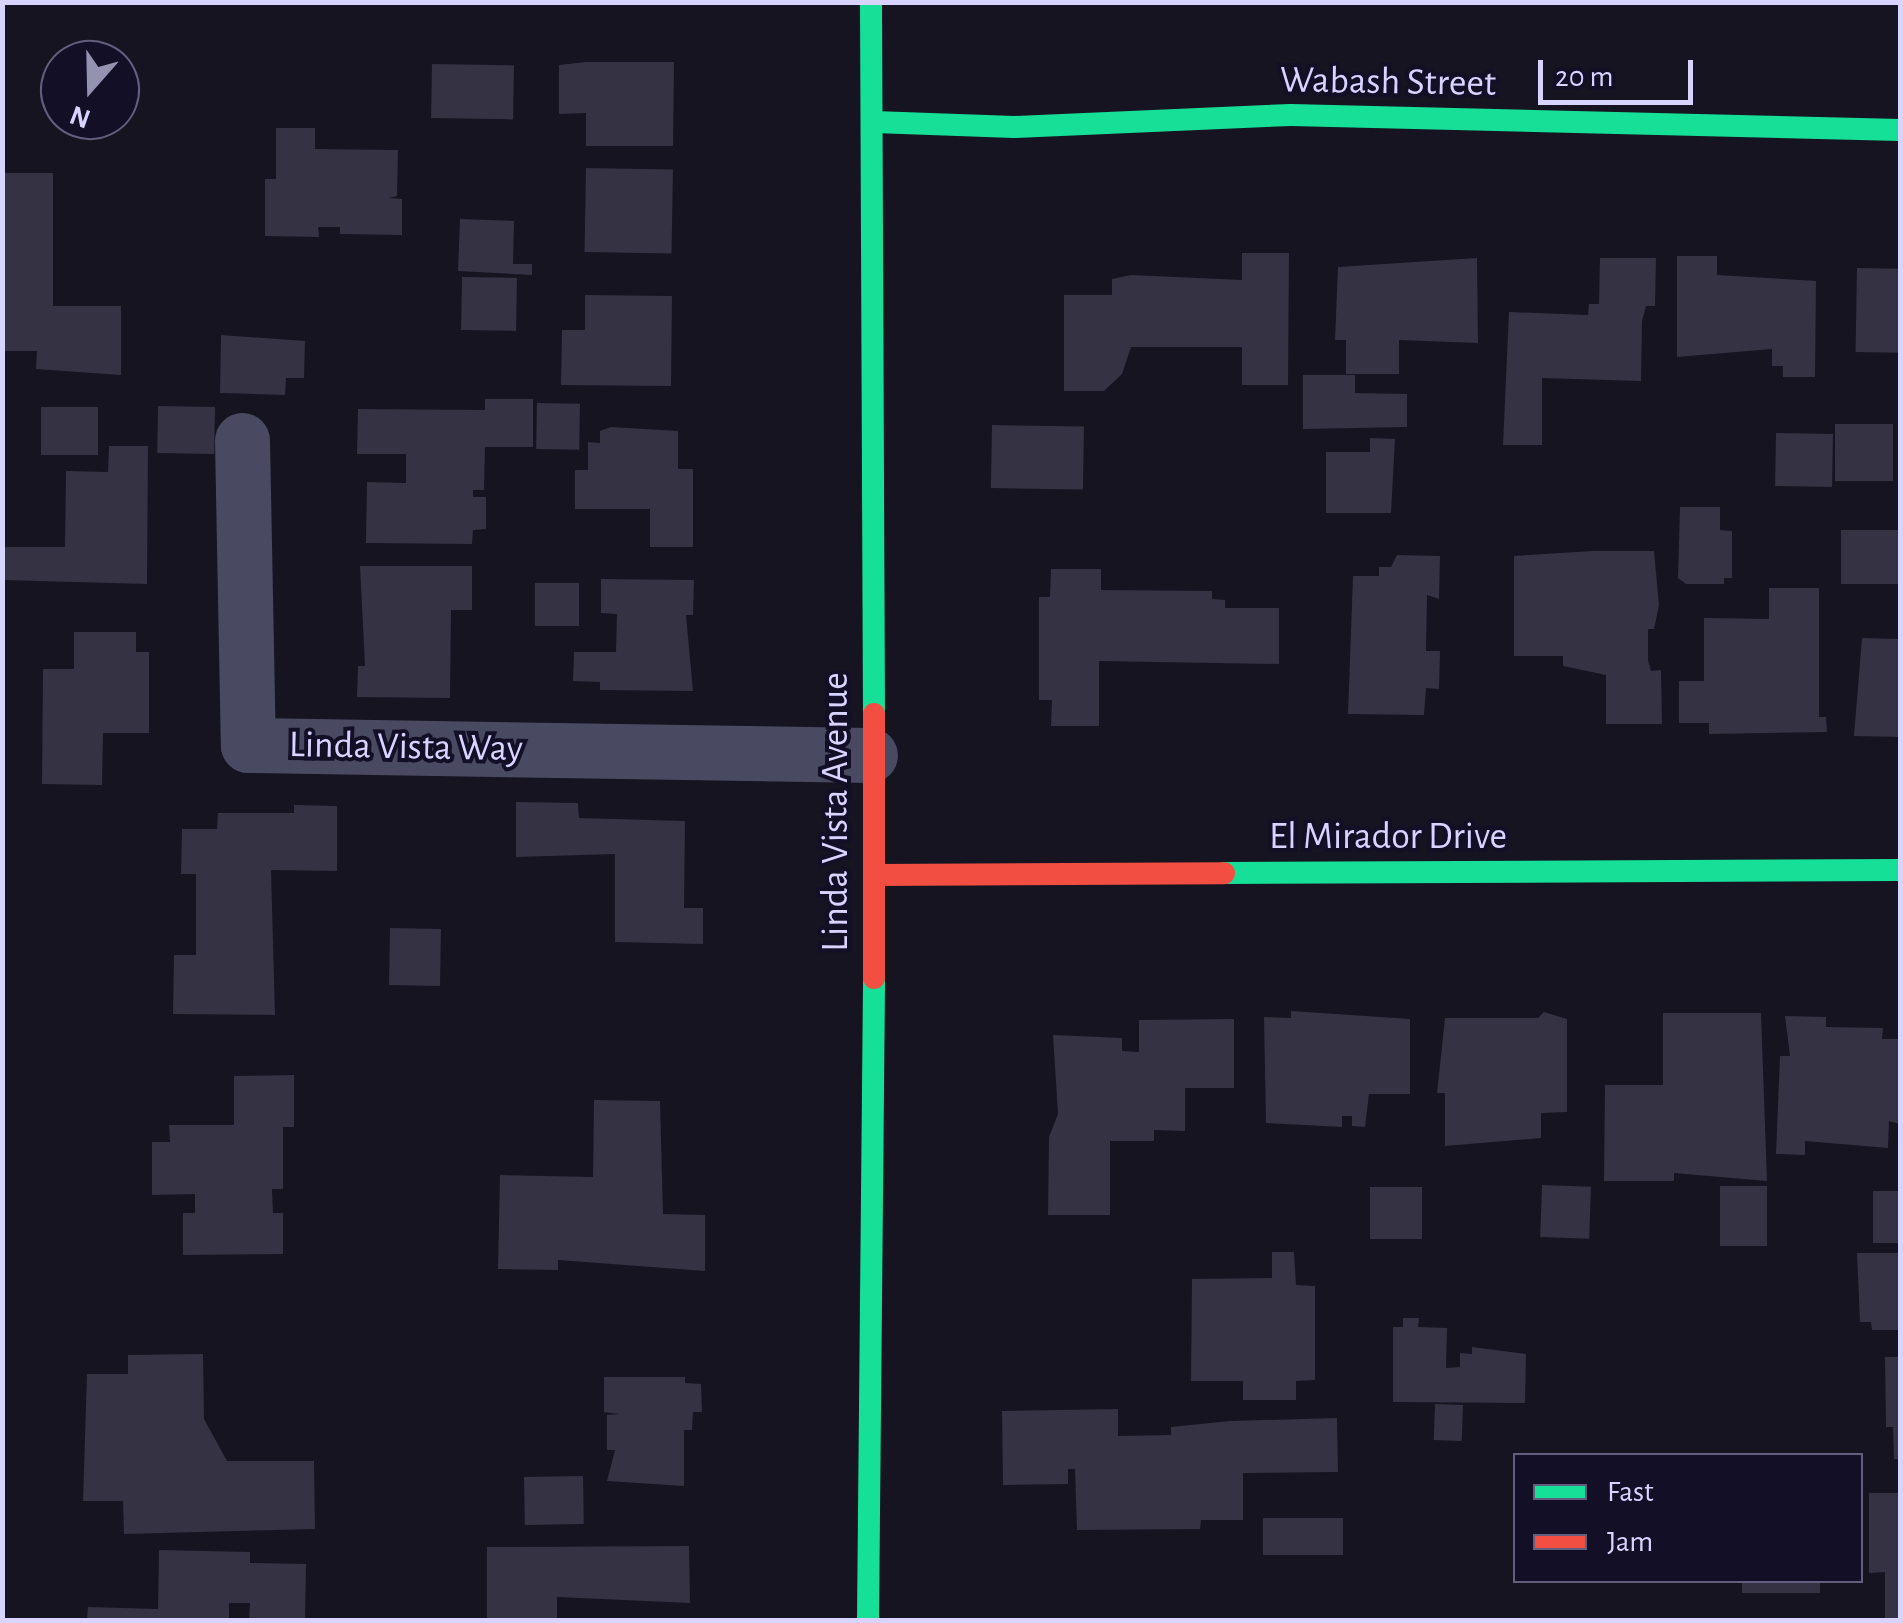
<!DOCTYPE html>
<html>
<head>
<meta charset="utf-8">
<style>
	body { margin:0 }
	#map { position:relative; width:1903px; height:1623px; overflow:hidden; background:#161421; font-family:"Alegreya Sans",sans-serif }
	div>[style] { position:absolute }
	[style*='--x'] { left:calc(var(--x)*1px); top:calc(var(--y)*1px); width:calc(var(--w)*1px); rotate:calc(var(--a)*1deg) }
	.building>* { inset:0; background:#343243; transform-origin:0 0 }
	.street>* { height:55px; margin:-27.5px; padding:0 27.5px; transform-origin:27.5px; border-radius:27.5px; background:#4a4962 }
	.fast>* { height:22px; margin:-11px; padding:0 11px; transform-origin:11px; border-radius:11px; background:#16e098 }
	.jam>* { height:22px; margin:-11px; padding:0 11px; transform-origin:11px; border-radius:11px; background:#f24e42 }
	span { translate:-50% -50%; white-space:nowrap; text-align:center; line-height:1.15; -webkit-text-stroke:8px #130f26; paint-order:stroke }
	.street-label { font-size:38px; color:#d9d4ff }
	.frame { position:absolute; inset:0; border:5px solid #d9d4ff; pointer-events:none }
	.legend { position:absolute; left:1513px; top:1453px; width:350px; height:130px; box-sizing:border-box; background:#130f26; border:2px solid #625e7d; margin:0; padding:12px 18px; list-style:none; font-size:30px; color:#d9d4ff }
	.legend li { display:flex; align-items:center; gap:20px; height:50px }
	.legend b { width:50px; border:2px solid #625e7d }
	.north { position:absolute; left:40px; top:40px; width:100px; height:100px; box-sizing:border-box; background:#130f26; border:2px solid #625e7d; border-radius:50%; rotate:200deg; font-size:28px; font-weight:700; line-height:40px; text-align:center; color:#d9d4ff }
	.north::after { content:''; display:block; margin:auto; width:35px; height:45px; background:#9591b1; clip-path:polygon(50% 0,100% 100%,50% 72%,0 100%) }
	.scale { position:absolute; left:1538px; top:60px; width:155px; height:45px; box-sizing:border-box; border:5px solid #d9d4ff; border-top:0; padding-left:12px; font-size:30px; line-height:35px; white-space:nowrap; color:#d9d4ff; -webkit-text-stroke:8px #130f26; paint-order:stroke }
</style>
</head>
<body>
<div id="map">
	<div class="building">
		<i style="clip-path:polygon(586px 62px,674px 62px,673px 146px,586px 146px,586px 113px,559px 114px,559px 65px)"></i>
		<i style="left:432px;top:64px;width:82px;height:54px;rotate:1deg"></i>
		<i style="clip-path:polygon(276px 128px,315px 128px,315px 149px,398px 150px,397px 196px,389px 198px,402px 199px,402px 235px,340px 234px,340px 227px,318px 227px,319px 237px,265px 236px,265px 179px,276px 179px)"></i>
		<i style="left:586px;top:168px;width:87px;height:84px;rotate:1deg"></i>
		<i style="clip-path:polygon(2px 173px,53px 173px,53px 306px,121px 306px,121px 375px,36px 369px,37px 351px,2px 351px)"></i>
		<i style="clip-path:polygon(460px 219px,514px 221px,513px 264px,532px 264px,532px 275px,458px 271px)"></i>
		<i style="clip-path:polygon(1242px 253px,1289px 253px,1288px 385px,1242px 385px,1242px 347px,1131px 347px,1122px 374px,1104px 391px,1064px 391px,1064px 295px,1112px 295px,1112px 279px,1131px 275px,1242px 280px)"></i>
		<i style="clip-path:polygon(1677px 256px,1717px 256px,1717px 275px,1816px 281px,1815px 377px,1783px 377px,1783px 366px,1772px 366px,1772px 349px,1677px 357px)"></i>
		<i style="clip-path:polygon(1477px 258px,1478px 343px,1399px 340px,1399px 374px,1346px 374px,1346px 340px,1335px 340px,1338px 267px)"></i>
		<i style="clip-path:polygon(1600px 258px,1656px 258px,1655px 306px,1646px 306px,1642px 321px,1641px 381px,1542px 378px,1542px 445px,1503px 445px,1509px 312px,1588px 315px,1589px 304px,1599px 304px)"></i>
		<i style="left:1857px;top:268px;width:43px;height:84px;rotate:1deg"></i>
		<i style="left:462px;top:277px;width:55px;height:53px;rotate:1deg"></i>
		<i style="clip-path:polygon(585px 295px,672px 296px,671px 386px,561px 385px,562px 330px,585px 330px)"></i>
		<i style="clip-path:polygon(221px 335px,305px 341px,304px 378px,286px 378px,285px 395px,220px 393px)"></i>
		<i style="clip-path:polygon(1303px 375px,1355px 375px,1355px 393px,1407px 394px,1407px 427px,1303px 429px)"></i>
		<i style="clip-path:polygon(485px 399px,533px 399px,533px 447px,485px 447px,484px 490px,473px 490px,473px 497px,486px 497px,486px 529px,473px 530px,472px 544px,366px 543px,367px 482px,406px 483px,406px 454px,357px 454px,358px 409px,485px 410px)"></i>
		<i style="left:537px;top:403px;width:43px;height:46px;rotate:1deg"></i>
		<i style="left:158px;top:406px;width:57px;height:47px;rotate:1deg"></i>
		<i style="left:41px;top:407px;width:57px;height:48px"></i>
		<i style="left:1835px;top:424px;width:58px;height:57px"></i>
		<i style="left:992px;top:425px;width:92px;height:63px;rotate:1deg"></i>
		<i style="clip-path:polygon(611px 427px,678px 431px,678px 469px,693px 469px,693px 547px,650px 547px,650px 509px,575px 509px,575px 470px,588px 470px,588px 442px,600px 443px,600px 431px)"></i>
		<i style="left:1776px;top:433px;width:57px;height:53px;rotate:1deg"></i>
		<i style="clip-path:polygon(1370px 438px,1395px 439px,1391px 513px,1326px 513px,1326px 452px,1370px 452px)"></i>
		<i style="clip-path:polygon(109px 446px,148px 446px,147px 584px,2px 580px,2px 547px,65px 547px,66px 471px,108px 472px)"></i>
		<i style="clip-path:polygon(1680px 507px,1720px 507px,1720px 530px,1732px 531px,1732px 578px,1724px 578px,1724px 584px,1686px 584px,1678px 578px)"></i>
		<i style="left:1900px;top:530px;width:54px;height:59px;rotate:90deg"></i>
		<i style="clip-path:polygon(1593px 551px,1654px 551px,1659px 605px,1654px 629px,1648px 629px,1648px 660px,1651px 671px,1661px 670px,1662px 724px,1606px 724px,1606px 675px,1563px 666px,1563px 656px,1514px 656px,1514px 556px)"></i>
		<i style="clip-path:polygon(1397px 555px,1440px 556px,1439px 599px,1427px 595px,1426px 651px,1440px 651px,1439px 689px,1426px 688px,1424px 715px,1348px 714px,1353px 576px,1379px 576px,1379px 567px,1391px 567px)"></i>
		<i style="clip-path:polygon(360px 566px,472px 566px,472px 610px,451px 610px,450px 698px,357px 697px,358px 666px,365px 666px)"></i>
		<i style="clip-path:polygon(1051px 569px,1101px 569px,1101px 590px,1212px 591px,1212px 599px,1225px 600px,1225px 608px,1279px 608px,1279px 664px,1099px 661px,1099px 726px,1051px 726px,1052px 700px,1039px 700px,1039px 597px,1050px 597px)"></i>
		<i style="clip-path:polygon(601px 579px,694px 580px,693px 615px,686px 615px,693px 691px,600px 690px,600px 682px,573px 681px,574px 652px,616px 652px,617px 614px,601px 613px)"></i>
		<i style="left:535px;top:583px;width:44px;height:43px"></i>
		<i style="clip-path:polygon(1769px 588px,1819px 588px,1819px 717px,1826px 717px,1827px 732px,1709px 734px,1709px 723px,1679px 723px,1679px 681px,1704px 681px,1704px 618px,1769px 619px)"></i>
		<i style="clip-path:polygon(74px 632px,136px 632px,136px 652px,149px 652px,149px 733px,103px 733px,102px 785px,42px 784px,43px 669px,74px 669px)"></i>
		<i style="clip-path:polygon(1862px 638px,1900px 639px,1900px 737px,1854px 736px)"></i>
		<i style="clip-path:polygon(516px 802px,578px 803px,579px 818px,685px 821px,684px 908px,703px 908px,703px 944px,615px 942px,615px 854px,516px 857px)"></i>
		<i style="clip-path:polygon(294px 805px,337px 806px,337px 871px,271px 870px,275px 1015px,173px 1014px,174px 955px,196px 955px,196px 874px,181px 874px,182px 829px,217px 829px,218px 813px,294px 813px)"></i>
		<i style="left:390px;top:928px;width:51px;height:57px;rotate:1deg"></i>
		<i style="clip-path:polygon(1291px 1011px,1410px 1019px,1410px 1094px,1369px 1094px,1365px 1127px,1352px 1126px,1352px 1116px,1342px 1116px,1342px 1127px,1266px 1123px,1264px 1017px,1291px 1018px)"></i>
		<i style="clip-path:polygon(1544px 1012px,1567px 1019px,1567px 1112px,1541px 1113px,1541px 1138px,1445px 1146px,1445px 1093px,1437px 1093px,1445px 1018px,1538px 1018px)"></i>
		<i style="clip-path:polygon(1663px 1013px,1761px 1013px,1767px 1181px,1674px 1173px,1674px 1181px,1604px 1181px,1605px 1085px,1663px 1085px)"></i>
		<i style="clip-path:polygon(1785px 1016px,1826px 1017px,1826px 1027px,1883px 1028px,1882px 1039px,1900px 1039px,1900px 1124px,1889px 1121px,1888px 1148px,1805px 1141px,1805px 1155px,1776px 1154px,1780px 1056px,1790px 1056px)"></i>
		<i style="clip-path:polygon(1234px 1019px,1234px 1088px,1185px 1088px,1185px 1131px,1154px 1130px,1154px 1141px,1110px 1141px,1110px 1215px,1048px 1215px,1049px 1137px,1058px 1114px,1053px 1035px,1122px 1038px,1122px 1051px,1139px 1052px,1139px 1020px)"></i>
		<i style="clip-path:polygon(294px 1075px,294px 1127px,283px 1127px,283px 1189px,272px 1189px,273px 1213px,283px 1213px,283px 1254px,183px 1255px,183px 1213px,195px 1213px,195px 1194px,152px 1195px,152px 1142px,170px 1142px,169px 1125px,234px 1125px,234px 1076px)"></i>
		<i style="clip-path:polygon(594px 1100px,660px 1101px,663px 1214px,705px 1215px,705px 1271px,558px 1260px,558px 1270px,498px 1269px,500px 1175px,593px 1177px)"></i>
		<i style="left:1542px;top:1185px;width:49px;height:52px;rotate:2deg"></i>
		<i style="left:1720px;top:1186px;width:47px;height:60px"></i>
		<i style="left:1370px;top:1187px;width:52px;height:52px"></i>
		<i style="left:1873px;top:1191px;width:27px;height:52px"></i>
		<i style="clip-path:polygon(1272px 1252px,1294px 1252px,1296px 1285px,1315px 1286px,1315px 1380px,1296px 1381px,1296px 1400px,1243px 1400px,1243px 1381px,1191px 1381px,1192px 1279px,1272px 1278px)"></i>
		<i style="clip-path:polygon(1857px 1253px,1900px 1253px,1900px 1330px,1872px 1330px,1871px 1322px,1860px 1322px)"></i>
		<i style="clip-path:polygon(1403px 1318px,1419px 1318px,1418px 1327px,1447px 1328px,1446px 1368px,1460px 1367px,1460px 1353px,1472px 1354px,1472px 1347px,1526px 1354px,1525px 1403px,1393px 1402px,1393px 1327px,1403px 1327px)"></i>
		<i style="clip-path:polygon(203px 1354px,204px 1419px,227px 1461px,314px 1461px,315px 1529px,124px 1534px,123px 1501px,83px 1501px,87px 1374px,128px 1374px,128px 1355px)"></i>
		<i style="clip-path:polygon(1885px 1357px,1900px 1357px,1900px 1459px,1894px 1459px,1893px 1427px,1886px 1427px)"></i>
		<i style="clip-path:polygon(604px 1377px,685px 1377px,685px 1383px,701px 1384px,702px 1412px,693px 1412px,692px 1430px,684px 1430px,684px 1486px,607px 1481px,615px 1450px,607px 1450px,607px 1415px,619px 1414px,604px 1412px)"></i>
		<i style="left:1435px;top:1404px;width:28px;height:36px;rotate:2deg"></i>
		<i style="clip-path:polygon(1118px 1409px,1118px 1436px,1171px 1435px,1171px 1427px,1230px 1421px,1337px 1418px,1338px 1472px,1243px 1473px,1243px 1520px,1201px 1520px,1200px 1529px,1077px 1530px,1075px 1469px,1068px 1469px,1068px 1484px,1003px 1485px,1002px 1411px)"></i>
		<i style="left:583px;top:1476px;width:48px;height:59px;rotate:89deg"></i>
		<i style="clip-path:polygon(1869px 1493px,1900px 1493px,1900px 1620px,1885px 1620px,1885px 1572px,1869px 1573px)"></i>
		<i style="left:1263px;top:1518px;width:80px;height:37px"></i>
		<i style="clip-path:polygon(689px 1546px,690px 1603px,557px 1597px,557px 1620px,487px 1620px,487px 1547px)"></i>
		<i style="clip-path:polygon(159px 1550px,250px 1552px,250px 1563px,306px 1564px,305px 1620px,249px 1620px,250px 1603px,229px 1603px,229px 1620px,87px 1620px,88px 1607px,158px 1609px)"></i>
		<i style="left:1742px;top:1580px;width:78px;height:13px"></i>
	</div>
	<div class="street">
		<i style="--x:242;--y:440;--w:305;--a:88.9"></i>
		<i style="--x:248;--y:745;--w:622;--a:0.92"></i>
	</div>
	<div class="fast">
		<i style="--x:871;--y:2;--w:712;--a:89.76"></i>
		<i style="--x:874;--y:122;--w:140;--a:2"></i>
		<i style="--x:1014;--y:127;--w:277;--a:-2.5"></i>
		<i style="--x:1291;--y:115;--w:609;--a:1.41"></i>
		<i style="--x:1224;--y:873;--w:676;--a:-0.25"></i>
		<i style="--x:868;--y:1620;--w:642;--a:-89.46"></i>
	</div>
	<div class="jam">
		<i style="--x:875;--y:875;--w:349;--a:-0.3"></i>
		<i style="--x:874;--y:978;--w:264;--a:-90"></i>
	</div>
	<div class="street-label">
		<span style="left:1388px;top:83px;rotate:1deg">Wabash Street</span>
		<span style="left:406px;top:748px;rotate:1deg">Linda Vista Way</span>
		<span style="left:837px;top:812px;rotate:-90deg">Linda Vista Avenue</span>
		<span style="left:1388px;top:838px">El Mirador Drive</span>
	</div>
	<div class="frame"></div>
	<ul class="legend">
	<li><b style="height:12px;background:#16e098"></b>Fast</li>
	<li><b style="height:12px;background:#f24e42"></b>Jam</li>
	</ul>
	<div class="north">N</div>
	<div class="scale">20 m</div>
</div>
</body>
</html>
